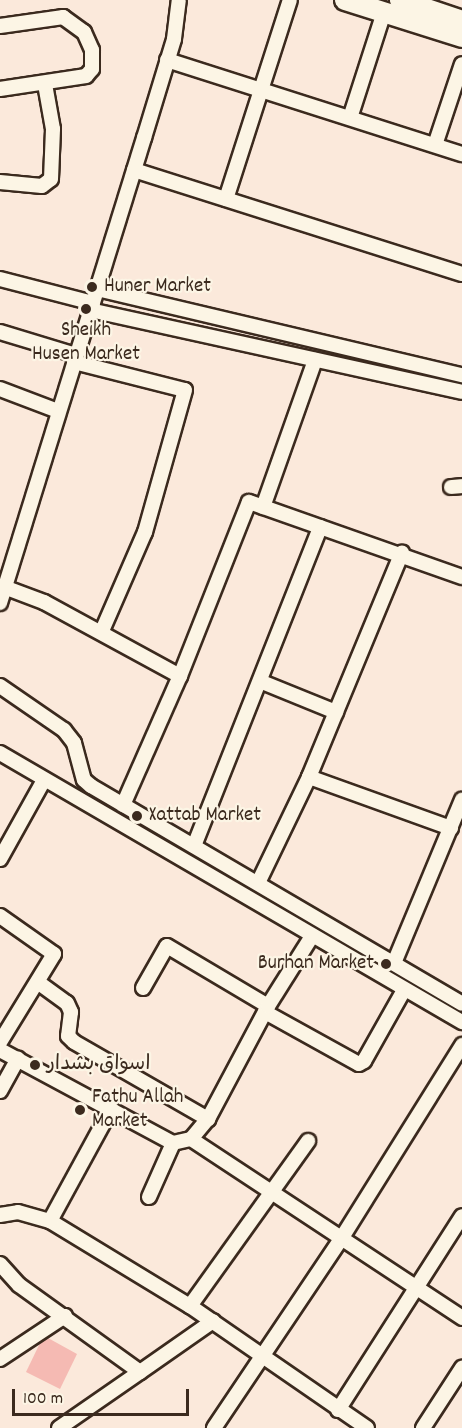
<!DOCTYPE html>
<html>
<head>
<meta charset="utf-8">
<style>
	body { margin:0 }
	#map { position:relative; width:462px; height:1428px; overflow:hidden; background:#fbe9db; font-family:Dekko,"Playpen Sans Arabic",sans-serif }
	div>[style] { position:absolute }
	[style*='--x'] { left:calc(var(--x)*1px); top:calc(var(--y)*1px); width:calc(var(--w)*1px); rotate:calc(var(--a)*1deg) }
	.building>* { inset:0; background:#f5bab3 }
	.roads { filter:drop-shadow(2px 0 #3b2a1e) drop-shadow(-2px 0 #3b2a1e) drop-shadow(0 2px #3b2a1e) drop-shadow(0 -2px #3b2a1e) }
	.street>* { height:14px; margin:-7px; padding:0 7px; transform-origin:7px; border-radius:7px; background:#fcf5e5 }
	.secondary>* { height:20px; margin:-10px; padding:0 10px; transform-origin:10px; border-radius:10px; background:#fcf5e5 }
	.dots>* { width:16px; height:16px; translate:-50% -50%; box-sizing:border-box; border:3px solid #fcf5e5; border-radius:50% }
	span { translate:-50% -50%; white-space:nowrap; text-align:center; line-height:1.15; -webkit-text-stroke:4.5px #fcf5e5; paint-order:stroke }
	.poi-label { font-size:21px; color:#3b2a1e }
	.left { translate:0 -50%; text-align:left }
	.right { translate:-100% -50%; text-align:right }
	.scale { position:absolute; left:12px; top:1389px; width:177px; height:27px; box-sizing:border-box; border:3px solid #3b2a1e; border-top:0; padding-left:8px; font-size:18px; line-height:21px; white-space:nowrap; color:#3b2a1e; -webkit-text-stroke:4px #fcf5e5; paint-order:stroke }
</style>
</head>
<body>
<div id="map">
	<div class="building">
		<i style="clip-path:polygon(48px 1338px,77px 1354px,60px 1389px,26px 1372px,40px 1343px)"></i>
	</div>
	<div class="roads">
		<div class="street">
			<i style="--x:0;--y:26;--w:64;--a:-8.1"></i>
			<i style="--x:63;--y:17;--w:26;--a:36"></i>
			<i style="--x:84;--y:32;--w:20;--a:66"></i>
			<i style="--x:92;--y:50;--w:19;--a:90"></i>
			<i style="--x:92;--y:69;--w:9;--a:131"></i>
			<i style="--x:86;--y:76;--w:87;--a:171.4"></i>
			<i style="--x:167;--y:60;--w:310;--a:17.7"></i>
			<i style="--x:350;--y:118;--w:111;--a:-72.2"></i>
			<i style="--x:435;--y:145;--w:85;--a:-71.6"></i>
			<i style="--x:134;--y:170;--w:344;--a:17.6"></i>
			<i style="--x:0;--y:182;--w:42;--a:5.4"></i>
			<i style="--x:42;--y:186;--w:11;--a:-38"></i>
			<i style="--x:51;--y:179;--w:50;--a:-87.7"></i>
			<i style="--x:53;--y:129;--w:46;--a:-100.1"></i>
			<i style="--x:226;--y:199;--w:209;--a:-72.2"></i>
			<i style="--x:0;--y:279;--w:96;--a:14.5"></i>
			<i style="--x:97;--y:289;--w:375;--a:13.3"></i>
			<i style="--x:90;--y:310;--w:381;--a:12.4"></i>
			<i style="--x:0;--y:332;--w:79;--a:16.8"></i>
			<i style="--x:74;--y:362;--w:114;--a:14.2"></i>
			<i style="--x:185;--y:390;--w:148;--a:105.7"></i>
			<i style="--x:145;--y:532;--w:108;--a:113.5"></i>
			<i style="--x:0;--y:389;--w:62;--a:20.8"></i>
			<i style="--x:451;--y:487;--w:11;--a:-5"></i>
			<i style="--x:263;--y:507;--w:156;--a:-70.5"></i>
			<i style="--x:4;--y:587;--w:43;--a:20.6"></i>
			<i style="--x:44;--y:602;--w:155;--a:28.6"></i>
			<i style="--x:0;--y:603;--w:487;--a:-72.8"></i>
			<i style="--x:144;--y:138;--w:103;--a:-73.1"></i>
			<i style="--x:174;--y:39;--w:39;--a:-83"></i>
			<i style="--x:262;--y:682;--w:80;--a:22.1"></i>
			<i style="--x:0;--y:686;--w:78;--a:34.5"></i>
			<i style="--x:64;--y:730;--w:16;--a:52"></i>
			<i style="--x:74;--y:743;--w:38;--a:75"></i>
			<i style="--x:84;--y:780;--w:9;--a:41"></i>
			<i style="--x:91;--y:786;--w:430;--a:30.4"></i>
			<i style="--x:0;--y:753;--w:535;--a:30.21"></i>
			<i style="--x:309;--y:777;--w:151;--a:19.8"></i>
			<i style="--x:123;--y:805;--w:141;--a:-66.2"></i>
			<i style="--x:180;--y:676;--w:187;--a:-68.4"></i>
			<i style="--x:249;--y:502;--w:226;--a:19.4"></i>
			<i style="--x:194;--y:846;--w:343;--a:-68.4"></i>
			<i style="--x:0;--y:859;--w:90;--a:-60.9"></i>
			<i style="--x:258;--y:883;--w:118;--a:-64.3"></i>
			<i style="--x:309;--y:777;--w:243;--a:-67.5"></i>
			<i style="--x:0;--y:916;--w:66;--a:35.1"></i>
			<i style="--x:54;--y:954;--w:103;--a:121.5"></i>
			<i style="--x:394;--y:963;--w:177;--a:-67.4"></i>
			<i style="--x:39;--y:983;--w:34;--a:36"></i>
			<i style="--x:67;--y:1003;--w:10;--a:66"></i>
			<i style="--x:71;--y:1012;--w:24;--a:97"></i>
			<i style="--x:68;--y:1036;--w:8;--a:45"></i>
			<i style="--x:74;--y:1042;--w:155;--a:29.9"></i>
			<i style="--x:143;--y:988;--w:48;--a:-60.3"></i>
			<i style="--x:167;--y:946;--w:117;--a:30.7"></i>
			<i style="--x:265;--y:1012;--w:107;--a:29"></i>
			<i style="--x:359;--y:1064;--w:6;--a:-31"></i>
			<i style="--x:364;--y:1061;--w:81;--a:-60.6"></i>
			<i style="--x:0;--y:1050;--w:196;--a:28.3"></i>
			<i style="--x:173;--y:1143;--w:18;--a:-13"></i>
			<i style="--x:191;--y:1139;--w:26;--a:-50"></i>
			<i style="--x:208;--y:1119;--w:128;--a:-62"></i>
			<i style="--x:268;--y:1006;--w:83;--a:-57.8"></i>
			<i style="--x:0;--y:1091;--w:37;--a:-61"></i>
			<i style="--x:191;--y:1139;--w:325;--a:33.4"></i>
			<i style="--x:149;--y:1197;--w:59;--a:-66"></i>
			<i style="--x:0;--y:1215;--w:18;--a:-9"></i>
			<i style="--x:18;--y:1212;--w:33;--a:16"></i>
			<i style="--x:50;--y:1221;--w:164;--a:31.3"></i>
			<i style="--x:190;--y:1306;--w:215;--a:34.6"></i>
			<i style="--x:50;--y:1221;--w:128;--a:-61.4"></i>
			<i style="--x:0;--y:1264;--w:28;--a:48"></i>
			<i style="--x:19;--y:1285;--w:149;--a:35.7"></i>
			<i style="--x:140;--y:1372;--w:89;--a:-34.9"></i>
			<i style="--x:190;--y:1306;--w:203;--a:-54.4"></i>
			<i style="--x:0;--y:1359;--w:78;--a:-33.5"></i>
			<i style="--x:338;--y:1410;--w:230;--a:-57.4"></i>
			<i style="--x:59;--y:1428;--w:98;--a:-34.7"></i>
			<i style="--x:214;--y:1428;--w:228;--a:-56.1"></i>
			<i style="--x:341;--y:1239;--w:229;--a:-58"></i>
			<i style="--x:423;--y:1428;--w:72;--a:-57"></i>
		</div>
		<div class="secondary">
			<i style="--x:345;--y:0;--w:123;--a:17.5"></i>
			<i style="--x:400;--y:0;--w:65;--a:18.7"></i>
		</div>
	</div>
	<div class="dots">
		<i style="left:92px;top:287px;background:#3b2a1e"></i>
		<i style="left:86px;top:309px;background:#3b2a1e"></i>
		<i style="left:137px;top:816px;background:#3b2a1e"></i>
		<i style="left:386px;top:964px;background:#3b2a1e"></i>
		<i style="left:35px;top:1065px;background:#3b2a1e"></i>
		<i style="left:80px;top:1110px;background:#3b2a1e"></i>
	</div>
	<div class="poi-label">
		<span class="left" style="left:104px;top:287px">Huner Market</span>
		<span style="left:86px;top:343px">Sheikh<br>Husen Market</span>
		<span class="left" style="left:149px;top:816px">Xattab Market</span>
		<span class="right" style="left:374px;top:964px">Burhan Market</span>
		<span class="left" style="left:47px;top:1065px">اسواق بشدار</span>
		<span class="left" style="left:92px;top:1110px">Fathu Allah<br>Market</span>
	</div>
	<div class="scale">100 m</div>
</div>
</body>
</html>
